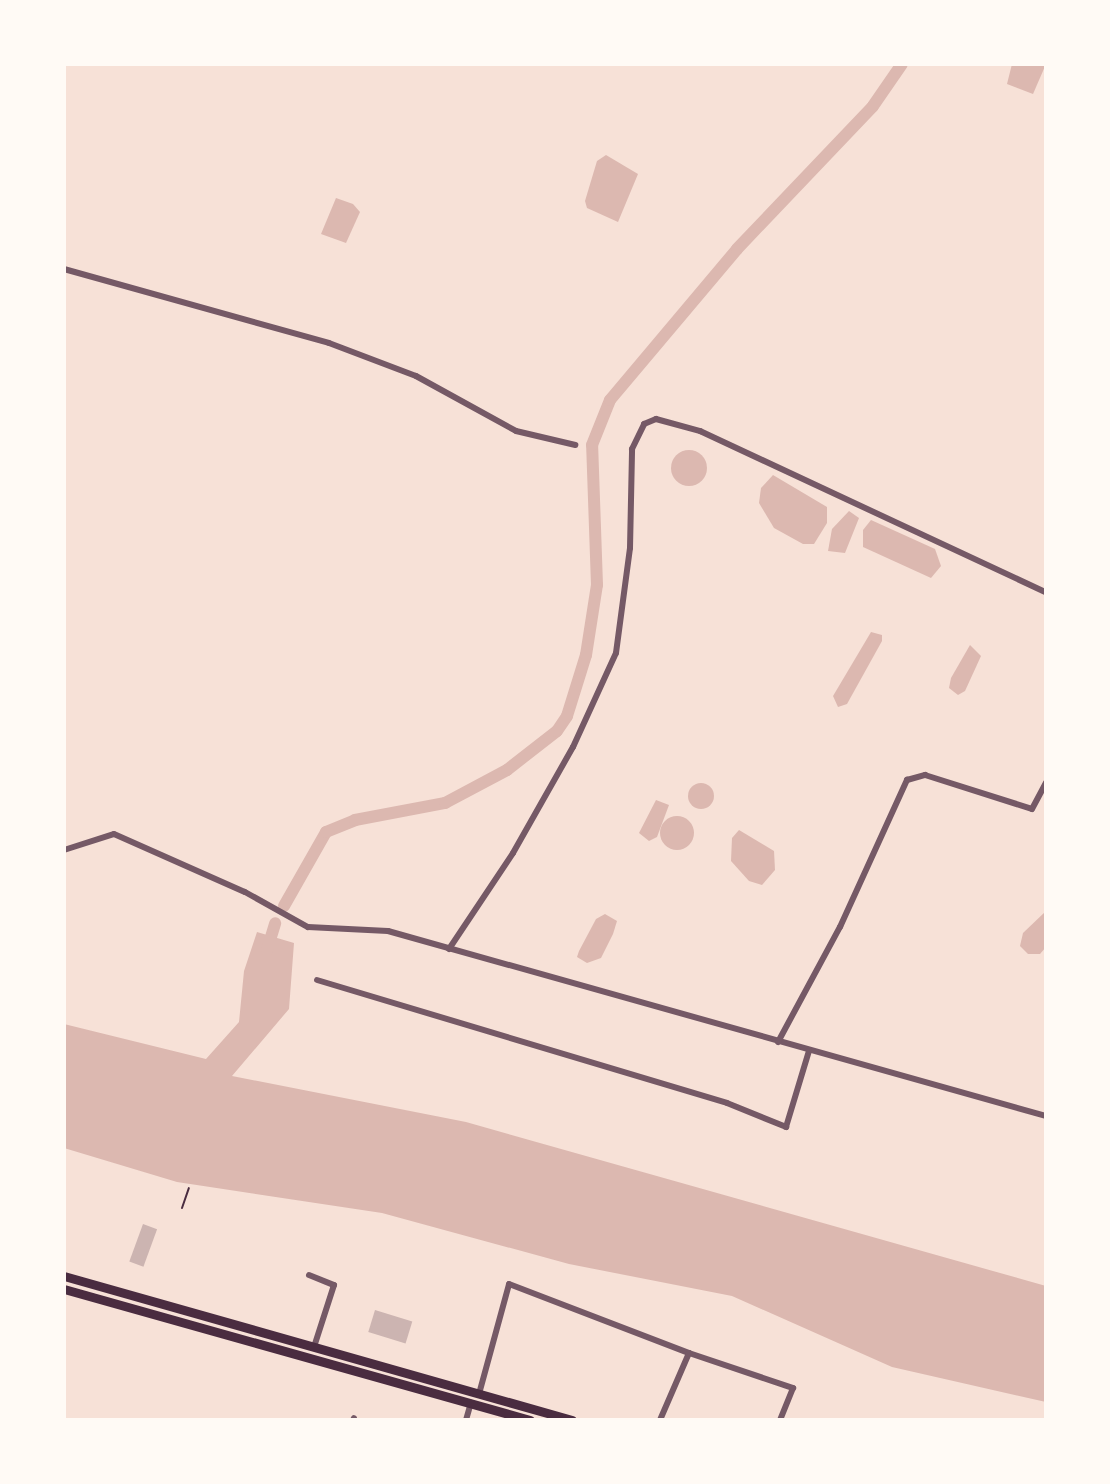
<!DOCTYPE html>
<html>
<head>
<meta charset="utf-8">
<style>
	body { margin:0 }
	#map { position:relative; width:1110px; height:1484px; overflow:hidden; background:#f7e1d7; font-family:Quicksand,sans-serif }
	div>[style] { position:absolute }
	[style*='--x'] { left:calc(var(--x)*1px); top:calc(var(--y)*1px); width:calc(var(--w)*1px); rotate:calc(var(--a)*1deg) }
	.water>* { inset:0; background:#dcb8b0 }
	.round { border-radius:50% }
	.canal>* { height:12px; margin:-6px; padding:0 6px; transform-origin:6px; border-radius:6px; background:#dcb8b0 }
	.building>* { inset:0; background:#ccb4b1; transform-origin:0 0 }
	.path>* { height:2px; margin:-1px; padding:0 1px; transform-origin:1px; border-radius:1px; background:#4a2c40 }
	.minor>* { height:6px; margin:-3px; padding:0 3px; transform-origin:3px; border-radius:3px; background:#755966 }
	.primary>* { height:9px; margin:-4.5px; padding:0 4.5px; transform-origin:4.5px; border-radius:4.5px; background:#4a2c40 }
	span { translate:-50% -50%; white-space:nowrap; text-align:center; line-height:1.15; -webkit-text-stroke:6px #fffaf5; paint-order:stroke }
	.frame { position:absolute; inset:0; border:66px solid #fffaf5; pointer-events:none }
</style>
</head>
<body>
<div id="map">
	<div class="water">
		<i style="clip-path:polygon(1012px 64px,1046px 64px,1033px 94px,1007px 84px)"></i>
		<i style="clip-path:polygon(606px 155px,638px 174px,618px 222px,587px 208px,585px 201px,597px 161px)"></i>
		<i style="clip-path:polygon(336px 198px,353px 204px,360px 212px,346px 243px,321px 234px)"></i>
		<i class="round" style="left:671px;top:450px;width:36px;height:36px"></i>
		<i style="clip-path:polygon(773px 475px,827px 507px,827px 523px,814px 544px,803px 544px,774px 528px,759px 503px,761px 488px)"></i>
		<i style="clip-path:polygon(849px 511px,859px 518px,845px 553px,828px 551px,832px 529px)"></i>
		<i style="clip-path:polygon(871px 520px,935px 549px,941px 566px,931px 578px,863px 547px,863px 530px)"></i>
		<i style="clip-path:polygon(871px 632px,882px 635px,882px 641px,847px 704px,838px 707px,833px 696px)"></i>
		<i style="clip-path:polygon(970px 645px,981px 656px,965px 691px,958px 695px,949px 688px,951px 678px)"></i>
		<i class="round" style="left:688px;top:783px;width:26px;height:26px"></i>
		<i style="clip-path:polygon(656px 800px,669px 805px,657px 837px,649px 841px,639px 833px)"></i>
		<i class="round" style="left:660px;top:816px;width:34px;height:34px"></i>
		<i style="clip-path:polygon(739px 830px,774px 851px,775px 870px,762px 885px,749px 881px,731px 861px,732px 838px)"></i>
		<i style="clip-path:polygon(1046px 911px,1046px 947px,1040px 954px,1028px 954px,1020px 946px,1023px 933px)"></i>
		<i style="clip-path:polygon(605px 914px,617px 921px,613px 934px,601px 958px,587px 963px,577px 957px,579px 951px,596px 919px)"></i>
		<i style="clip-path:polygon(257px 932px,294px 943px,289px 1009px,232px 1076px,466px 1122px,1046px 1286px,1046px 1402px,892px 1367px,732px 1296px,569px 1264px,382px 1213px,177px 1182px,64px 1148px,64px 1024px,206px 1059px,239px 1022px,244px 971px)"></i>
	</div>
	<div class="canal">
		<i style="--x:284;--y:906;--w:85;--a:-60.4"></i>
		<i style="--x:326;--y:832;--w:31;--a:-22"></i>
		<i style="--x:355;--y:820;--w:92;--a:-10.7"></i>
		<i style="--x:445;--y:803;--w:70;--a:-28"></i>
		<i style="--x:507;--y:770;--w:63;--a:-38"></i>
		<i style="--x:557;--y:731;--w:18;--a:-56"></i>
		<i style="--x:567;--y:716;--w:64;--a:-72.7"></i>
		<i style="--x:586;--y:655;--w:71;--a:-81.1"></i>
		<i style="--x:597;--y:585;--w:140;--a:-92"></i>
		<i style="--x:592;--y:445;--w:48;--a:-68.2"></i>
		<i style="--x:610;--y:400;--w:197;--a:-49.9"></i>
		<i style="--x:737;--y:249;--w:197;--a:-46.4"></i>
		<i style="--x:873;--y:106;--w:51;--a:-55.4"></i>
		<i style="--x:267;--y:950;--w:28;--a:-73"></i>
	</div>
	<div class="building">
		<i style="left:143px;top:1224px;width:15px;height:40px;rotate:20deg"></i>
		<i style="left:375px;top:1310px;width:39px;height:23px;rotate:17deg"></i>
	</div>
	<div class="path">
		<i style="--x:182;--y:1208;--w:21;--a:-71"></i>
	</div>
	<div class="minor">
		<i style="--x:64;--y:269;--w:275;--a:15.6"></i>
		<i style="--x:329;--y:343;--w:93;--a:20.8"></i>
		<i style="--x:416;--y:376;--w:114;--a:28.8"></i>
		<i style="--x:516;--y:431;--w:61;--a:13.3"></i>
		<i style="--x:64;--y:850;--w:52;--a:-17.7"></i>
		<i style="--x:114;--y:834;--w:143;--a:23.9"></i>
		<i style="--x:245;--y:892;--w:72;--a:29.1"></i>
		<i style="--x:308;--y:927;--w:80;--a:2.9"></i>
		<i style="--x:388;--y:931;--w:684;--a:15.7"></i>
		<i style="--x:449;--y:949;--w:115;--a:-56.3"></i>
		<i style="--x:513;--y:853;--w:122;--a:-60.5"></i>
		<i style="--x:573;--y:747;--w:103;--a:-65.4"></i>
		<i style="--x:616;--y:653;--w:106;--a:-82.4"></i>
		<i style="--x:630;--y:548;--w:99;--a:-88.8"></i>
		<i style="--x:632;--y:449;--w:28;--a:-64"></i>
		<i style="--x:644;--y:424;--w:13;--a:-23"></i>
		<i style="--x:656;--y:419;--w:46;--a:15.3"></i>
		<i style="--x:700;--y:431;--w:382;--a:25"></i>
		<i style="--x:317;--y:980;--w:428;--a:16.7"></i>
		<i style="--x:727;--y:1103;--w:64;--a:22.1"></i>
		<i style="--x:786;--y:1127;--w:79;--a:-73.2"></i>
		<i style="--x:778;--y:1042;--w:131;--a:-61.7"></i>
		<i style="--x:840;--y:927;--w:162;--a:-65.5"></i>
		<i style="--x:907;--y:780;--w:19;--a:-16"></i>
		<i style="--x:925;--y:775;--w:112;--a:17.6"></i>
		<i style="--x:1032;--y:809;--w:30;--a:-62"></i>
		<i style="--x:309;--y:1275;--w:27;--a:22"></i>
		<i style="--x:334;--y:1285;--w:65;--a:107.9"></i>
		<i style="--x:689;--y:1353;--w:110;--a:18.6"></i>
		<i style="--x:793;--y:1388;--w:35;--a:112"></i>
		<i style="--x:479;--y:1394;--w:114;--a:-74.7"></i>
		<i style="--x:509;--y:1284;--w:193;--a:21"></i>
		<i style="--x:689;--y:1353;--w:73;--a:113.4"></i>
		<i style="--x:353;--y:1420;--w:2;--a:-63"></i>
		<i style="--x:466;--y:1420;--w:18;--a:-74"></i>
	</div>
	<div class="primary">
		<i style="--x:64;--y:1276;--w:528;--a:15.83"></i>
		<i style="--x:64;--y:1289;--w:484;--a:15.7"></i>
	</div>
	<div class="frame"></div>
</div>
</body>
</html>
